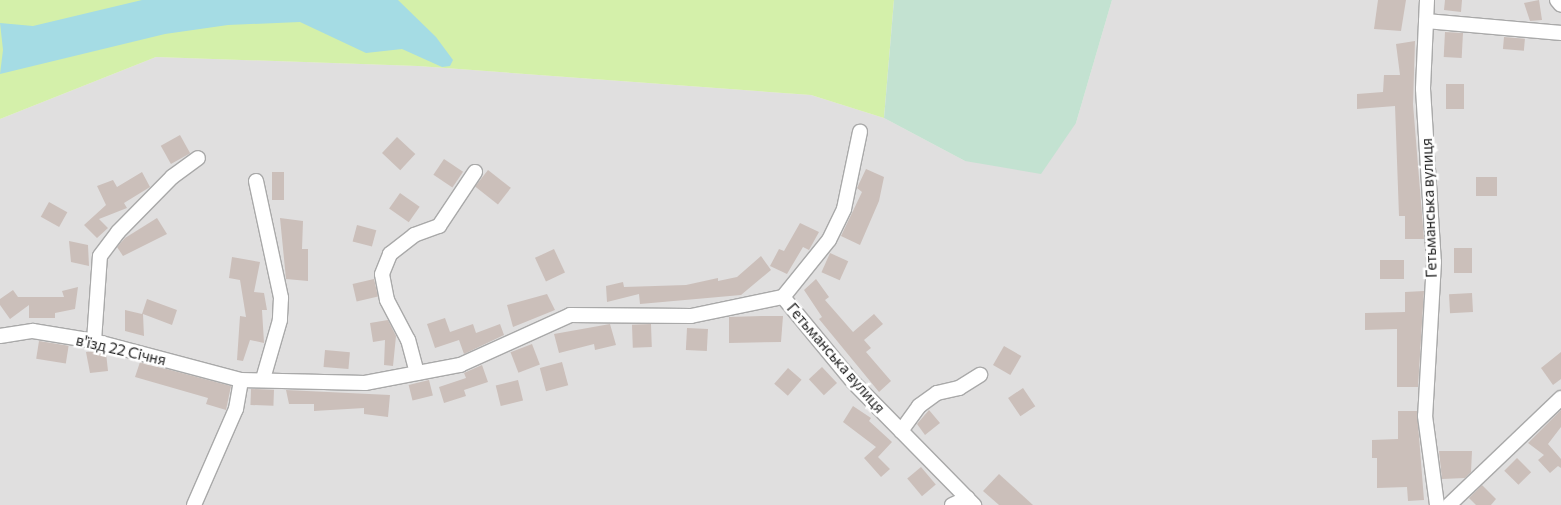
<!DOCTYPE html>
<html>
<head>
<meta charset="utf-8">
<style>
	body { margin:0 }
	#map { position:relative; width:1561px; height:505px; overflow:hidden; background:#f3eee8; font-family:Commissioner,sans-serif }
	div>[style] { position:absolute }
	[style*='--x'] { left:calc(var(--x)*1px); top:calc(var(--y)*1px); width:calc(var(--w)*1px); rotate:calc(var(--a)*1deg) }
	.residential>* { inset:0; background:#e0dfdf }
	.grass>* { inset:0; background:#d4f0aa }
	.wetland>* { inset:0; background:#c3e2d1 }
	.water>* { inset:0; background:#a5dce4 }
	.building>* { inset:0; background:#cbbfba; transform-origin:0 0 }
	.roads { filter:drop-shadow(1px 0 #a9a9a9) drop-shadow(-1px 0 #a9a9a9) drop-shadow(0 1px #a9a9a9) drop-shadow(0 -1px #a9a9a9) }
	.street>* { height:14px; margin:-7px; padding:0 7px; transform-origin:7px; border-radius:7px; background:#fff }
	span { translate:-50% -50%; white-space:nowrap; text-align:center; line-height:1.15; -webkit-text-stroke:5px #fff; paint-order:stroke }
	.street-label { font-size:15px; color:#222 }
</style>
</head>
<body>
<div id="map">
	<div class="residential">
		<i style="clip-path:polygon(1112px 0,1561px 0,1561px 505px,0 505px,0 119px,156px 57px,418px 66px,811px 95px,884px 118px,965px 161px,1076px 123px)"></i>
	</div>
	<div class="grass">
		<i style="clip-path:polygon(0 0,894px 0,884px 118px,811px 95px,418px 66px,156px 57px,0 119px)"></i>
	</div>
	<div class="wetland">
		<i style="clip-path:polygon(894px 0,1112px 0,1076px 123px,1041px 174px,965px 161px,884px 118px)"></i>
	</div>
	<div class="water">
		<i style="clip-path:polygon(142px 0,398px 0,436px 37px,453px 60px,450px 66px,442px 67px,402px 49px,366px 53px,300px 22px,228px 25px,165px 34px,0 74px,3px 50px,0 23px,33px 26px)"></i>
	</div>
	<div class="building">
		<i style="clip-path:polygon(1378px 0,1406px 0,1401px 31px,1374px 29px)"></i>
		<i style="clip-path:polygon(1445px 0,1462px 0,1461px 12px,1444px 10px)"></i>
		<i style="clip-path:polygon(1539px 0,1542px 20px,1530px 21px,1524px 3px)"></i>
		<i style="left:1445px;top:32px;width:18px;height:25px;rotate:3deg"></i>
		<i style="left:1504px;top:37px;width:21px;height:12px;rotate:5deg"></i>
		<i style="clip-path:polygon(1415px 41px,1413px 104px,1424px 239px,1405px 239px,1405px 216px,1399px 216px,1395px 106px,1357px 109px,1357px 94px,1383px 92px,1384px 75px,1400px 75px,1396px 44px)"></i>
		<i style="left:1446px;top:84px;width:18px;height:25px"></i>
		<i style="left:180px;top:135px;width:21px;height:22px;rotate:61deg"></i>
		<i style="left:397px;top:137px;width:25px;height:22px;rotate:43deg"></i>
		<i style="left:444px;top:159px;width:23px;height:19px;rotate:34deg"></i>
		<i style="clip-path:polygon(866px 169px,884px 177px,879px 201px,860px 245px,841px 236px,862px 192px,857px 188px)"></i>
		<i style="left:488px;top:170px;width:29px;height:21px;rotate:38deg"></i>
		<i style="clip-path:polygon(142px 172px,150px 187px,124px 203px,127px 208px,99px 219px,108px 228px,97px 238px,84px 225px,106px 205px,97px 186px,113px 180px,117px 187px)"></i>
		<i style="left:272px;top:172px;width:12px;height:28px"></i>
		<i style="left:1476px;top:177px;width:21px;height:19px"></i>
		<i style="left:400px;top:193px;width:24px;height:19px;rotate:35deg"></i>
		<i style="left:49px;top:202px;width:21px;height:17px;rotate:29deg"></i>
		<i style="clip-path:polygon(157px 218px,167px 234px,123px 256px,117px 247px,125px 238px)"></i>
		<i style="clip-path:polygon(280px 218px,303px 221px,302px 249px,308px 249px,308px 281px,286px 279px)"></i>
		<i style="clip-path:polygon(800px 223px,819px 232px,809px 250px,803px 247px,787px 274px,770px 266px,779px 249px,784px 251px)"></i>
		<i style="left:357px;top:225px;width:20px;height:17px;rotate:15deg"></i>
		<i style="clip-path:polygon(69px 241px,88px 245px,89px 266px,71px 262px)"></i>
		<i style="left:1472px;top:248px;width:25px;height:18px;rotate:90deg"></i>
		<i style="left:554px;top:249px;width:26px;height:21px;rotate:65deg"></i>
		<i style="left:830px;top:253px;width:20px;height:21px;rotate:24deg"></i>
		<i style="clip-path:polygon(761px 256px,771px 270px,741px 295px,640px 304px,639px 294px,607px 302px,606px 286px,623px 282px,624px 287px,686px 285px,718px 278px,718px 281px,737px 277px)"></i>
		<i style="clip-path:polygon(232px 257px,260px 262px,254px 292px,264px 293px,267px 310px,262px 310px,264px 343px,250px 340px,243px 361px,237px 360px,240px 316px,246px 317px,240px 280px,229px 278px)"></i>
		<i style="left:1404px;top:260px;width:19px;height:24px;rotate:90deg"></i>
		<i style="left:374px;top:279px;width:18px;height:22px;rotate:77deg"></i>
		<i style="clip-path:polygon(816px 279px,829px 297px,825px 300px,853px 332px,874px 314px,883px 324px,864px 340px,871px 348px,866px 352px,891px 381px,879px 392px,819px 319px,822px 317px,804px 290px)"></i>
		<i style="clip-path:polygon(78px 287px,75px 309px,55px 313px,55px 318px,29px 318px,29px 305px,10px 319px,0 305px,0 299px,13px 290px,18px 297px,64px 297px,62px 291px)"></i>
		<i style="clip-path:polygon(1424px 291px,1418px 387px,1397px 387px,1397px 329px,1365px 330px,1365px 313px,1405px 312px,1405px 292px)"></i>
		<i style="left:1472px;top:293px;width:19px;height:23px;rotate:87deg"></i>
		<i style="clip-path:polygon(547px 294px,555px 310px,513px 327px,507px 305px)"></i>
		<i style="clip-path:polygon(147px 299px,177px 310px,172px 325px,143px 314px,144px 336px,125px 331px,125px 310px,142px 314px)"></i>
		<i style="clip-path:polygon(761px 316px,783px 316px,781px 342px,729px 343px,729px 317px)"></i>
		<i style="clip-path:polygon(445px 318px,450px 332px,473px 324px,476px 333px,500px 324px,504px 335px,464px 354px,459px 340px,435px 348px,427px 324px)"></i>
		<i style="clip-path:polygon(388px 320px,396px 336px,393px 366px,384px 365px,385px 340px,373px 342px,370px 323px)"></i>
		<i style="clip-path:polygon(610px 324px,616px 345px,595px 350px,594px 344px,559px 353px,554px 334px)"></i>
		<i style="left:651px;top:324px;width:23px;height:19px;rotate:88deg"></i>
		<i style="left:687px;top:328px;width:21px;height:22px;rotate:3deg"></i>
		<i style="left:39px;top:341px;width:30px;height:18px;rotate:9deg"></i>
		<i style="left:532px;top:344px;width:22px;height:23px;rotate:69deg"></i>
		<i style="left:1004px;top:346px;width:20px;height:22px;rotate:30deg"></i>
		<i style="left:325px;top:350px;width:25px;height:17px;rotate:5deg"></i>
		<i style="clip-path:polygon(98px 351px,106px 353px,108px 371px,90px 373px,86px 352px)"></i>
		<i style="clip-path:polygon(1561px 352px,1561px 379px,1553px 385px,1541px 368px)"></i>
		<i style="clip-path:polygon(140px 362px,231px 386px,226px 410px,206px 404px,208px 398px,135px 377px)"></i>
		<i style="left:562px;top:362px;width:24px;height:23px;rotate:75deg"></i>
		<i style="clip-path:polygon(482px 365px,488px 382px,464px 390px,466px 396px,444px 403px,439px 387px,466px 378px,464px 373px)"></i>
		<i style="left:822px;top:367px;width:22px;height:18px;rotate:47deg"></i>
		<i style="left:788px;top:368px;width:18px;height:21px;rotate:41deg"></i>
		<i style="left:429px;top:380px;width:16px;height:21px;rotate:76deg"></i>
		<i style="left:518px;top:380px;width:21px;height:23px;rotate:76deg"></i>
		<i style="left:1023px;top:388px;width:22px;height:18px;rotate:56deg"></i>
		<i style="left:251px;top:389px;width:23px;height:16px;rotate:2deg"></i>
		<i style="clip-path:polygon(286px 390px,390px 395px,388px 417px,364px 414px,364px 408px,314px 411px,314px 404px,289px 404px)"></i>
		<i style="clip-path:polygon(853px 406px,871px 418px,869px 421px,892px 442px,878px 457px,890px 469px,881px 477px,864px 458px,876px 447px,843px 422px)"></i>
		<i style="clip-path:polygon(929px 410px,940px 423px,925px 435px,917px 424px)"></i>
		<i style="clip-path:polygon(1561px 410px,1561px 427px,1548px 444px,1561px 459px,1561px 468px,1558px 466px,1550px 473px,1538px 460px,1544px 455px,1528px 443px)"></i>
		<i style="clip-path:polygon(1398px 411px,1417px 411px,1424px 500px,1408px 501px,1407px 487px,1377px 488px,1377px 458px,1372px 458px,1372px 440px,1398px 439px)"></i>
		<i style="clip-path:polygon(1439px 451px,1472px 451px,1471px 472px,1465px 478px,1442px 479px)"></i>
		<i style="left:1517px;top:458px;width:20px;height:18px;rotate:45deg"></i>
		<i style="left:921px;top:467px;width:23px;height:18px;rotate:50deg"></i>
		<i style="clip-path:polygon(999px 474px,1033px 505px,999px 505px,983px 491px)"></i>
		<i style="clip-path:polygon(1482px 485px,1496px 499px,1491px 505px,1476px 505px,1469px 498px)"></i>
	</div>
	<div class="roads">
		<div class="street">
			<i style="--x:1427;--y:0;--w:89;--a:92.6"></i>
			<i style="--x:1423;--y:89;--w:173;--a:86.4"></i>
			<i style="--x:1434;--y:262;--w:154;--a:93.3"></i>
			<i style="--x:1425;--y:416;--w:90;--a:82.3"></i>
			<i style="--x:1557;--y:0;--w:6;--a:51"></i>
			<i style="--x:1426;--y:21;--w:136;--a:5.1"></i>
			<i style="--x:256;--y:181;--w:120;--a:77.9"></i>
			<i style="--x:281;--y:298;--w:22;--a:93"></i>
			<i style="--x:280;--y:320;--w:61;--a:106.1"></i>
			<i style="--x:783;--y:297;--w:73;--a:-51.1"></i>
			<i style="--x:829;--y:240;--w:34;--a:-64"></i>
			<i style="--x:844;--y:209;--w:79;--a:-78.3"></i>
			<i style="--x:0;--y:336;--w:33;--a:-9"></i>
			<i style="--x:33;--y:331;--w:62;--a:9.3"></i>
			<i style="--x:94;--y:341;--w:152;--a:14.9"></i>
			<i style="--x:94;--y:341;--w:85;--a:-86"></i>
			<i style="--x:100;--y:256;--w:30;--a:-53"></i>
			<i style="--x:118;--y:232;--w:77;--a:-45.5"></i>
			<i style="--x:172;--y:177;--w:32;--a:-36"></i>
			<i style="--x:417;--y:373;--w:34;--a:-105"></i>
			<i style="--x:408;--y:340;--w:45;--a:-117.7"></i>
			<i style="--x:387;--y:300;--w:26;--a:-101"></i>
			<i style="--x:382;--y:274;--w:22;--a:-68"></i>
			<i style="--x:390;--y:254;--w:31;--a:-38"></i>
			<i style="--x:414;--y:235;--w:27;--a:-20"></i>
			<i style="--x:439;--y:226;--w:65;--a:-56.3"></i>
			<i style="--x:901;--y:431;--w:31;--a:-54"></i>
			<i style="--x:919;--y:406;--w:22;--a:-36"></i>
			<i style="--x:937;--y:393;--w:23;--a:-13"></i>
			<i style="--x:959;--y:388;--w:25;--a:-32"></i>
			<i style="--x:194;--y:505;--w:105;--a:-66.4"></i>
			<i style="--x:236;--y:409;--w:29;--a:-80"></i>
			<i style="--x:241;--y:380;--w:124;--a:1.4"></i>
			<i style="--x:365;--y:383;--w:97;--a:-10.7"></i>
			<i style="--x:460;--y:365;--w:121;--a:-24.4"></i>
			<i style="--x:570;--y:315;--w:121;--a:0.5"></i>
			<i style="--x:691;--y:316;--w:94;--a:-11.7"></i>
			<i style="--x:783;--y:297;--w:110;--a:50.5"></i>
			<i style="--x:853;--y:382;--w:173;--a:45.5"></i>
			<i style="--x:952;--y:505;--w:17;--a:-25"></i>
			<i style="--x:1449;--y:505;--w:155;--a:-43.7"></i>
		</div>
	</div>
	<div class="street-label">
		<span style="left:1429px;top:208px;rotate:-92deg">Гетьманська вулиця</span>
		<span style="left:121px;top:350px;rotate:13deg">в'їзд 22 Січня</span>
		<span style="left:836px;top:358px;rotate:49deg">Гетьманська вулиця</span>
	</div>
</div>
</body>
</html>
